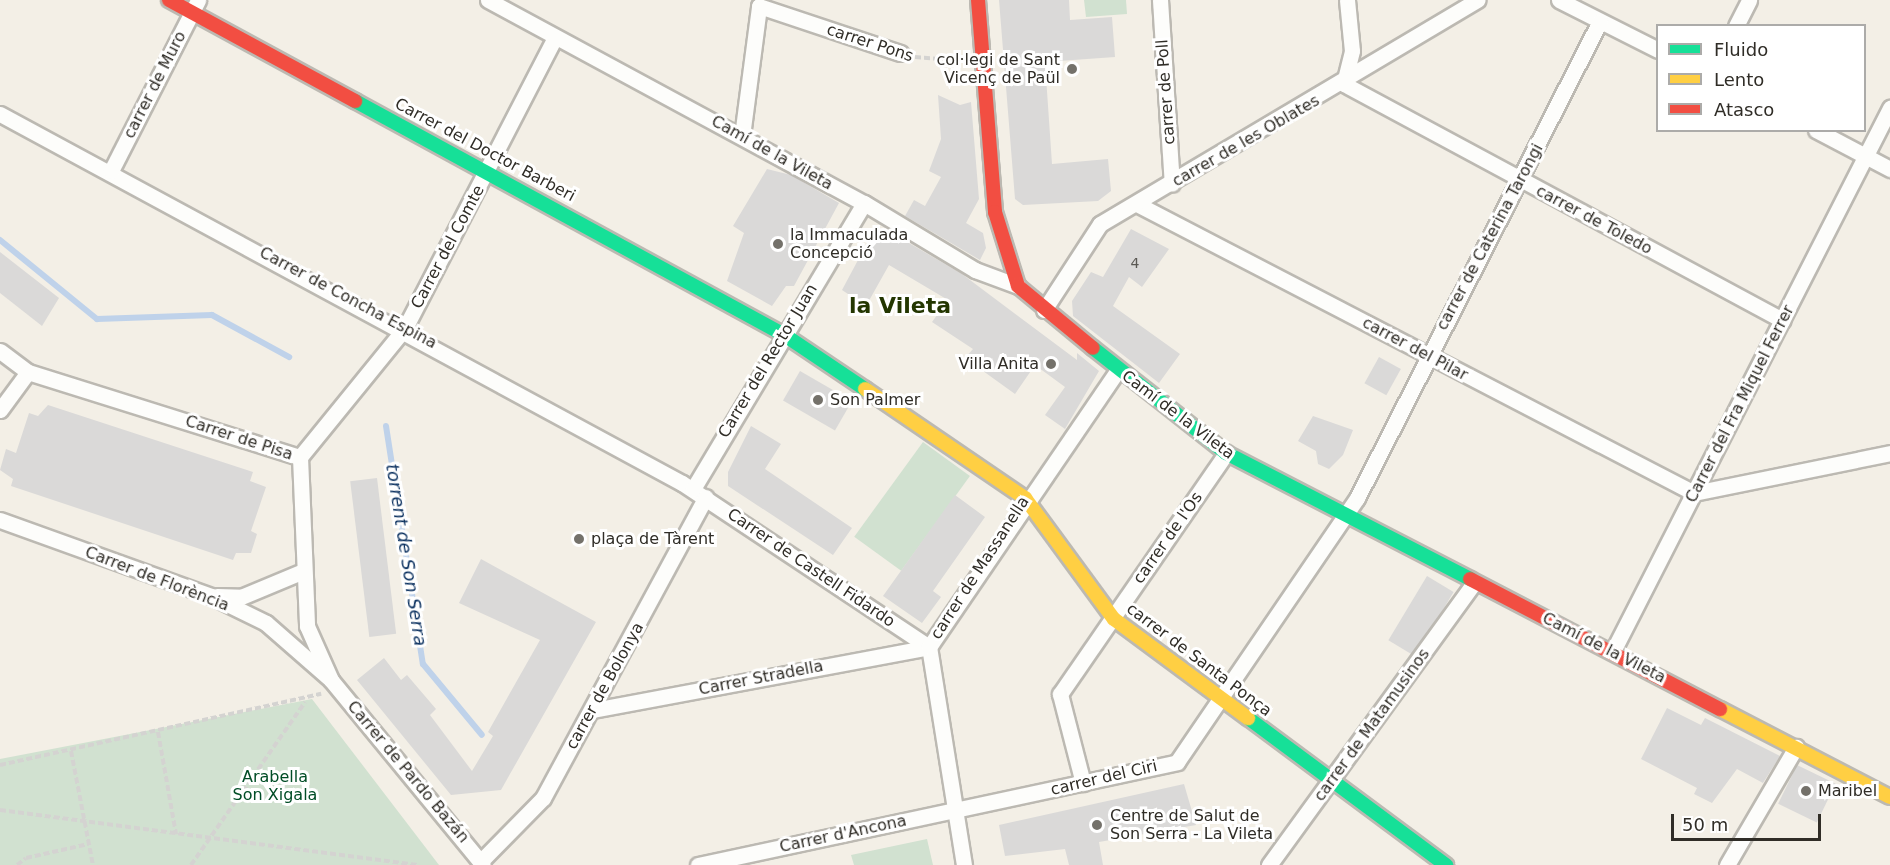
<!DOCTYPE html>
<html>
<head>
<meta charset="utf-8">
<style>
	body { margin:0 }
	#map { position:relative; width:1890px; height:865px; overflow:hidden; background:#f3efe6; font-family:"DejaVu Sans",sans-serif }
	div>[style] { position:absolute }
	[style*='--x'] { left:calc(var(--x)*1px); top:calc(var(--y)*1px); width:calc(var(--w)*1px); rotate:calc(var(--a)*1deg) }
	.green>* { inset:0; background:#d1e1d0; transform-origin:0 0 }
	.stream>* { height:6px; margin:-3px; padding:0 3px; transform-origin:3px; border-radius:3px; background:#bfd2ea }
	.building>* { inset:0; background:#dad9d8; transform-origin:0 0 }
	.path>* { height:4px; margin-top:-2px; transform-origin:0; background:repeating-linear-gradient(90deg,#d4d3d1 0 6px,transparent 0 9px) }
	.roads { filter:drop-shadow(2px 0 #bcb9b2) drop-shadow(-2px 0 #bcb9b2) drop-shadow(0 2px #bcb9b2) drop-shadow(0 -2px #bcb9b2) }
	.street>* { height:15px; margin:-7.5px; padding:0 7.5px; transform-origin:7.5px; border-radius:7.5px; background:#fdfdfb }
	.fast>* { height:14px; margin:-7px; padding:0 7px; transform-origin:7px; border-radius:7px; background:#16e098 }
	.slow>* { height:14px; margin:-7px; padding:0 7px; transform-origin:7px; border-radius:7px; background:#ffcf43 }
	.jam>* { height:14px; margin:-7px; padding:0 7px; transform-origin:7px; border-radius:7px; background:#f24e42 }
	.dots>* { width:16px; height:16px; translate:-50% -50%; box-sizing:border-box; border:3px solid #fff; border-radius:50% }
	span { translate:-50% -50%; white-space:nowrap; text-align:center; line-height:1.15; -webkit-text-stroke:6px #fff; paint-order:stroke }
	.number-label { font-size:14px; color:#5a5853 }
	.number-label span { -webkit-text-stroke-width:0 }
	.street-label { font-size:16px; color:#302d27 }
	.poi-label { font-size:16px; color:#302d27 }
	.right { translate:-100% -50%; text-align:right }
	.left { translate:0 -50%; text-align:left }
	.park-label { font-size:16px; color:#014d26 }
	.water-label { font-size:18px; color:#092f5e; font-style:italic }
	.district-label { font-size:22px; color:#233601; font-weight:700 }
	.legend { position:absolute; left:1656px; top:24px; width:210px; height:108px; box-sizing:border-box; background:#fff; border:2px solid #acaba9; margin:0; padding:8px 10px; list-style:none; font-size:18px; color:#302d27 }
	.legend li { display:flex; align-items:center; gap:12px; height:30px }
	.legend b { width:30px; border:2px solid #acaba9 }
	.scale { position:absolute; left:1671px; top:814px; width:150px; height:27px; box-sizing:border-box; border:3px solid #302d27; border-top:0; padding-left:8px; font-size:18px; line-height:21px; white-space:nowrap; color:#302d27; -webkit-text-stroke:4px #fff; paint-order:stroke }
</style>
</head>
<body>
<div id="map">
	<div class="green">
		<i style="clip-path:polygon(1084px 0,1126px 0,1127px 14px,1086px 17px)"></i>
		<i style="left:923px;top:442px;width:58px;height:117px;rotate:36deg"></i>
		<i style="clip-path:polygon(312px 699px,439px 865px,0 865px,0 759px)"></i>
		<i style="clip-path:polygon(927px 839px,933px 865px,854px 865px,851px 855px)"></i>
	</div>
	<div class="stream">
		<i style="--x:0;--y:240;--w:125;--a:39.2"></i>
		<i style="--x:97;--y:319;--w:115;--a:-2"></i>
		<i style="--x:212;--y:315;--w:88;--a:28.6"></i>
		<i style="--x:386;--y:426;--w:241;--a:81.2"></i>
		<i style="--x:423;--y:664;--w:92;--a:50.3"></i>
	</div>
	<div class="building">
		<i style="clip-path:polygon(999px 0,1069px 0,1070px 20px,1112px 17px,1115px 57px,1045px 62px,1052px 164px,1108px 159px,1111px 191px,1098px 201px,1023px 205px,1015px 199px)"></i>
		<i style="clip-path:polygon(938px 95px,960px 105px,971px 102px,979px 199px,966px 223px,983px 233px,986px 248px,980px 260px,905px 216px,914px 200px,925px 206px,941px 177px,929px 171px,941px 139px)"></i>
		<i style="clip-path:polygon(767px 169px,791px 175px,839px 203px,794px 286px,786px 286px,772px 306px,727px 281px,744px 233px,733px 226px)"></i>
		<i style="clip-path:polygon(885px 229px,962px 274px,1077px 360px,1077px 353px,1099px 371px,1065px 429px,1045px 415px,1065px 387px,1035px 365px,1015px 394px,965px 358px,973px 349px,932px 322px,948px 300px,889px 265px,866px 306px,842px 290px,873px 232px)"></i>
		<i style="clip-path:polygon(1131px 229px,1169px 249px,1142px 287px,1129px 277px,1113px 306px,1180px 354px,1159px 383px,1073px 316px,1072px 301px,1091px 272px,1103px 277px)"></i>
		<i style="clip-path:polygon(0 252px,59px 298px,42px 326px,0 293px)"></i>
		<i style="left:1379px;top:357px;width:25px;height:30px;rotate:29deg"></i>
		<i style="left:800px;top:371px;width:60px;height:34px;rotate:30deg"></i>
		<i style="clip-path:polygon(48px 405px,253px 472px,250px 481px,266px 487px,251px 531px,257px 534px,251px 553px,236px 553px,233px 560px,11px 486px,13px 479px,0 470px,6px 449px,16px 453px,29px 413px,38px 416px)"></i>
		<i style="clip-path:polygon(1313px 416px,1353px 430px,1343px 455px,1329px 469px,1318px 464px,1316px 451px,1298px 441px)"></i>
		<i style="clip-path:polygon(751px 426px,781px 444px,765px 469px,852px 528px,833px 555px,728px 486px,728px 472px)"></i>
		<i style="left:377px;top:478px;width:157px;height:27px;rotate:83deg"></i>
		<i style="clip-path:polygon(955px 495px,985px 517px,933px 591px,941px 597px,922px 623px,883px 596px)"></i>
		<i style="clip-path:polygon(481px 559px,596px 622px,501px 790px,451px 795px,357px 680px,384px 658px,401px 680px,407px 675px,436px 709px,430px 715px,472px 771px,493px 736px,488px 732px,540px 640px,459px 603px)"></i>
		<i style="left:1427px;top:576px;width:31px;height:75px;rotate:31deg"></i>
		<i style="clip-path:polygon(1667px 708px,1701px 725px,1705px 718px,1780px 756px,1763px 783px,1737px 769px,1712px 803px,1694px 794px,1697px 788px,1641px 759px)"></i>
		<i style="left:1797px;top:765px;width:43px;height:43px;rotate:26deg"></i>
		<i style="clip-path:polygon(1184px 784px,1196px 825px,1099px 842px,1103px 865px,1069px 865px,1065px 849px,1005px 856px,999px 825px)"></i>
	</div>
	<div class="path">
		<i style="--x:915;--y:57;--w:49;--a:4.7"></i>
		<i style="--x:158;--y:732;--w:104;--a:80"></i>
		<i style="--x:71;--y:751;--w:116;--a:79.1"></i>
		<i style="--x:0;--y:765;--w:329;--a:-12.5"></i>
		<i style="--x:0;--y:810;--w:421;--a:7.5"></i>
		<i style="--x:17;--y:865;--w:11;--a:-38"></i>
		<i style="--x:26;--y:858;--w:64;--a:-12.7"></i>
		<i style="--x:191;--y:865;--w:199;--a:-55"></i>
	</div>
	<div class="roads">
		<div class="street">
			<i style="--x:488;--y:0;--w:427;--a:28.4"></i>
			<i style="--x:864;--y:203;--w:130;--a:31.1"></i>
			<i style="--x:975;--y:270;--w:46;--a:20.4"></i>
			<i style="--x:1160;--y:0;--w:184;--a:86.3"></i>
			<i style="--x:1347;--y:0;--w:51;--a:84.4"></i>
			<i style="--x:1352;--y:51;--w:34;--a:104"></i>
			<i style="--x:1344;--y:84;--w:498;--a:28.3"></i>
			<i style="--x:1559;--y:0;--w:111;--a:26.8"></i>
			<i style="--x:1736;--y:26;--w:29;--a:-63"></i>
			<i style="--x:0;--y:114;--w:775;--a:28.42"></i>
			<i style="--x:682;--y:483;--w:296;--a:33.6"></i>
			<i style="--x:1816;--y:130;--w:84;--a:27.8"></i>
			<i style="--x:742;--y:136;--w:131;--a:-82.5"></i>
			<i style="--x:759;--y:6;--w:149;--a:18.4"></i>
			<i style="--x:111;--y:171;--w:192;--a:-63"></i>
			<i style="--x:1137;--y:204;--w:628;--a:27.42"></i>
			<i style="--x:1694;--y:493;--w:200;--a:-11.5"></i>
			<i style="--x:1044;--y:310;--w:103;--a:-56.9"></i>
			<i style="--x:1100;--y:224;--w:439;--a:-30.7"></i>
			<i style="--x:0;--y:351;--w:35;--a:37"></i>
			<i style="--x:28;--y:372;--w:285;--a:17.4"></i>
			<i style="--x:0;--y:410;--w:47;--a:-53.6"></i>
			<i style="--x:300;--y:457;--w:166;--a:-50.9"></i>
			<i style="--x:405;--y:328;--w:327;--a:-62.7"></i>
			<i style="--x:300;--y:457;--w:169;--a:87.6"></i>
			<i style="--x:307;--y:626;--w:59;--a:66"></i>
			<i style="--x:331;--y:680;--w:239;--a:50.6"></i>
			<i style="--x:693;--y:489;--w:333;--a:-59.1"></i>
			<i style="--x:0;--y:520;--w:224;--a:19.8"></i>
			<i style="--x:211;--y:596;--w:61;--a:26.1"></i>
			<i style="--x:266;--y:623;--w:86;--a:41.2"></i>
			<i style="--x:217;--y:596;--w:24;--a:2"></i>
			<i style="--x:241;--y:597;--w:65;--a:-22.6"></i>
			<i style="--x:1613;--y:651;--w:610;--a:-62.97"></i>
			<i style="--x:593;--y:710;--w:342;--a:-10.6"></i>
			<i style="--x:1083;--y:783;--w:92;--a:-104.5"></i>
			<i style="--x:1060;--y:694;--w:293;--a:-55.4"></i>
			<i style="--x:482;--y:860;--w:87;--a:-45.5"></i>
			<i style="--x:543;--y:798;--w:342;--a:-61.6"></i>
			<i style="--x:698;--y:865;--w:490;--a:-12.1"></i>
			<i style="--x:1177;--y:762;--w:320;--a:-55.7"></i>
			<i style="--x:1357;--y:498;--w:535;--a:-63"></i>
			<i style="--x:964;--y:865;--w:221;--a:-99.1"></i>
			<i style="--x:929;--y:647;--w:335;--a:-55.7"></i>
			<i style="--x:1269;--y:865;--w:349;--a:-54"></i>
			<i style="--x:1727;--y:865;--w:137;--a:-59.7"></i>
		</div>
		<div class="fast">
			<i style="--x:355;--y:101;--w:487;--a:28.6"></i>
			<i style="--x:783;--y:334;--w:99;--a:33.9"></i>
			<i style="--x:1093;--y:348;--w:169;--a:38.3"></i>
			<i style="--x:1226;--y:453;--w:275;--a:27.3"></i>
			<i style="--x:1248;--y:718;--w:247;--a:36.6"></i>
		</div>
		<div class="slow">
			<i style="--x:865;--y:389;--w:194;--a:34.3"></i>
			<i style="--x:1025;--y:498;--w:150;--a:53.7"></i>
			<i style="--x:1114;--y:619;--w:167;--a:36.5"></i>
			<i style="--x:1720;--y:709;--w:191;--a:27.4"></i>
		</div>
		<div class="jam">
			<i style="--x:169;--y:0;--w:212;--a:28.5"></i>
			<i style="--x:978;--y:0;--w:213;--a:85.4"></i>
			<i style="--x:995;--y:212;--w:77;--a:72.7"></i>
			<i style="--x:1018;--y:286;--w:97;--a:39.6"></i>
			<i style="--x:1470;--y:579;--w:282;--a:27.5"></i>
		</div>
	</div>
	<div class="dots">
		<i style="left:1072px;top:69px;background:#74716a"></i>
		<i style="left:778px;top:244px;background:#74716a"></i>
		<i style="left:1051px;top:364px;background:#74716a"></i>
		<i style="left:818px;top:400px;background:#74716a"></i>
		<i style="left:579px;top:539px;background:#74716a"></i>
		<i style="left:1806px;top:791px;background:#74716a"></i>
		<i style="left:1097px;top:825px;background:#74716a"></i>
	</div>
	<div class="number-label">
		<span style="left:1135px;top:263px">4</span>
	</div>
	<div class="street-label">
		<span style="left:870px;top:43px;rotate:18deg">carrer Pons</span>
		<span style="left:155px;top:85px;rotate:-63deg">carrer de Muro</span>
		<span style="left:1166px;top:92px;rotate:-94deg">carrer de Poll</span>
		<span style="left:1246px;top:141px;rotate:-30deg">carrer de les Oblates</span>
		<span style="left:485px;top:150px;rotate:28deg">Carrer del Doctor Barberi</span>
		<span style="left:772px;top:153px;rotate:29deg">Camí de la Vileta</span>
		<span style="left:1594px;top:220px;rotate:28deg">carrer de Toledo</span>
		<span style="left:1490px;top:237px;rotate:-62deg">carrer de Caterina Tarongi</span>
		<span style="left:448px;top:247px;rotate:-62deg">Carrer del Comte</span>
		<span style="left:348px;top:298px;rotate:28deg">Carrer de Concha Espina</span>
		<span style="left:1415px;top:349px;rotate:28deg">carrer del Pilar</span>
		<span style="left:768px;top:361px;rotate:-59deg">Carrer del Rector Juan</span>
		<span style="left:1740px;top:404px;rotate:-63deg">Carrer del Fra Miquel Ferrer</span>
		<span style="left:1178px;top:415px;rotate:37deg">Camí de la Vileta</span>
		<span style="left:239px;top:438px;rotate:18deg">Carrer de Pisa</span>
		<span style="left:1168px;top:538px;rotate:-55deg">carrer de l'Os</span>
		<span style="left:811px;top:568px;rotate:34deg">Carrer de Castell Fidardo</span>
		<span style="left:980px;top:568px;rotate:-57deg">carrer de Massanella</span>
		<span style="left:157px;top:579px;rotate:21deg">Carrer de Florència</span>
		<span style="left:1604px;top:648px;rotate:27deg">Camí de la Vileta</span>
		<span style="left:1199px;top:660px;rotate:37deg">carrer de Santa Ponça</span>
		<span style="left:761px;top:678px;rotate:-11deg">Carrer Stradella</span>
		<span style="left:605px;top:686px;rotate:-61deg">carrer de Bolonya</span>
		<span style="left:1372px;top:725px;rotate:-54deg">carrer de Matamusinos</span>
		<span style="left:408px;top:772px;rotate:50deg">Carrer de Pardo Bazán</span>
		<span style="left:1104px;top:778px;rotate:-13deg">carrer del Ciri</span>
		<span style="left:843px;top:834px;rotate:-12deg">Carrer d'Ancona</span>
	</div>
	<div class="poi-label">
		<span class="right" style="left:1060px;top:69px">col·legi de Sant<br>Vicenç de Paül</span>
		<span class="left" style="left:790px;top:244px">la Immaculada<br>Concepció</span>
		<span class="right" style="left:1039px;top:364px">Villa Anita</span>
		<span class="left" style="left:830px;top:400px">Son Palmer</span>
		<span class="left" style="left:591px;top:539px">plaça de Tàrent</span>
		<span class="left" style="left:1818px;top:791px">Maribel</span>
		<span class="left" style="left:1110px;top:825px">Centre de Salut de<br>Son Serra - La Vileta</span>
	</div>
	<div class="park-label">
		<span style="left:275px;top:786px">Arabella<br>Son Xigala</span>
	</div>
	<div class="water-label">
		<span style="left:406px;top:555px;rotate:81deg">torrent de Son Serra</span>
	</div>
	<div class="district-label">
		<span style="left:900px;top:306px">la Vileta</span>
	</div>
	<ul class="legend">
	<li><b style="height:8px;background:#16e098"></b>Fluido</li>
	<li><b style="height:8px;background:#ffcf43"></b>Lento</li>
	<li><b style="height:8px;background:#f24e42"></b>Atasco</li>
	</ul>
	<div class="scale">50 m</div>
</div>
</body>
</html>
